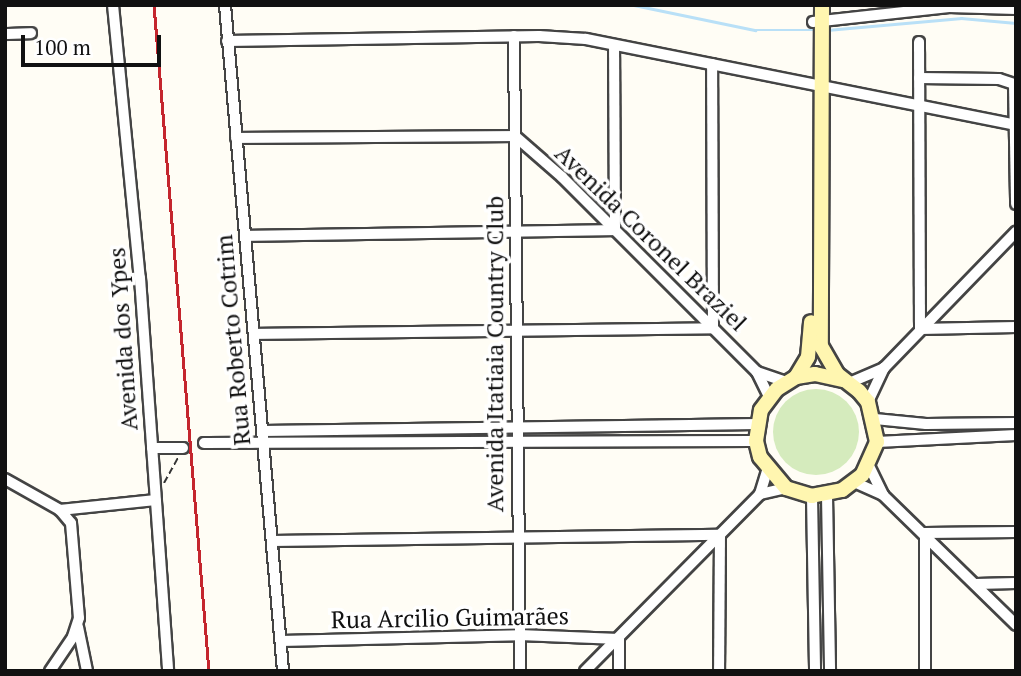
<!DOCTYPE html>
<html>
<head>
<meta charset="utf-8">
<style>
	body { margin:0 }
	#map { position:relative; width:1021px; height:676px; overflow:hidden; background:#fffdf5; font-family:"PT Serif",serif }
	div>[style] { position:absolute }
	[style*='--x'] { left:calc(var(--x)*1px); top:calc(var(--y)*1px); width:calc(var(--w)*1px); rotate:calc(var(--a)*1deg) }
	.green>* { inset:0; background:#d5ebbd }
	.round { border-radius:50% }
	.stream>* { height:2.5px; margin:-1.25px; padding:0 1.25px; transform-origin:1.25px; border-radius:1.25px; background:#b9e0f7 }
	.path>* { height:2px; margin-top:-1px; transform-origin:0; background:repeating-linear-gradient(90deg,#333 0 7px,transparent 0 10.5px) }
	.roads { filter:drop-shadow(2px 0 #444) drop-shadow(-2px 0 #444) drop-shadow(0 2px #444) drop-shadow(0 -2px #444) }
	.street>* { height:10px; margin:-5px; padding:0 5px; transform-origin:5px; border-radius:5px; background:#fff }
	.secondary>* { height:14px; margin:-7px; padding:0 7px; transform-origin:7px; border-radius:7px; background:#fff6b0 }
	.rail>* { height:2.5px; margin:-1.25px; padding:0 1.25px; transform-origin:1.25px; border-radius:1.25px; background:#c4262e }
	span { translate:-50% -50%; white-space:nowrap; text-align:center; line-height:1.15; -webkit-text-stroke:7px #fff; paint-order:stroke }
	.street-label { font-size:24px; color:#111 }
	.frame { position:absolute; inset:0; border:7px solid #111; pointer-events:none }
	.scale { position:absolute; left:21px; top:35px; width:140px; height:32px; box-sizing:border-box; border:4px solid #111; border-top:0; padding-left:9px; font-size:21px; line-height:24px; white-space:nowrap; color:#111; -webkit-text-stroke:5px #fff; paint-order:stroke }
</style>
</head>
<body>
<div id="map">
	<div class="green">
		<i class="round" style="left:773px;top:389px;width:86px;height:86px"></i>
	</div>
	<div class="stream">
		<i style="--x:634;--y:5;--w:124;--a:11.7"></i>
		<i style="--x:755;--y:30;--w:62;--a:0"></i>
		<i style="--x:827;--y:30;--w:135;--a:-5.1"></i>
		<i style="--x:961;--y:18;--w:55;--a:5.2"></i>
	</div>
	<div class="path">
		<i style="--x:164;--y:483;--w:29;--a:-61"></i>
	</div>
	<div class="roads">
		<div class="street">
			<i style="--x:113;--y:5;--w:274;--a:84.4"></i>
			<i style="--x:140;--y:278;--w:394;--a:85.9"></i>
			<i style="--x:225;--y:5;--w:669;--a:85.02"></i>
			<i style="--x:813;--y:22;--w:137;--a:-6.3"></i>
			<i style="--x:949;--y:7;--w:67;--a:1.7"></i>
			<i style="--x:5;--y:34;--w:26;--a:-2"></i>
			<i style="--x:514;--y:36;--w:635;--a:89.46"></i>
			<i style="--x:227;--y:41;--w:312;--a:-0.9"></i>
			<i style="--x:539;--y:36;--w:47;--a:3.7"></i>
			<i style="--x:586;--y:39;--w:439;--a:11.3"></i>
			<i style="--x:919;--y:42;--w:287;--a:89.8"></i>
			<i style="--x:920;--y:329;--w:96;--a:-1.2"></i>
			<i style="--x:919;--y:78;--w:80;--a:0.7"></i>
			<i style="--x:999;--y:79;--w:16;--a:18"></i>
			<i style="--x:1014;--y:84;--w:120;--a:89"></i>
			<i style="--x:236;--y:138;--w:279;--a:-0.4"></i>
			<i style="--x:515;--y:136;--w:62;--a:41.1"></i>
			<i style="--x:562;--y:177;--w:276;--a:45"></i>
			<i style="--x:757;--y:372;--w:28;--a:64"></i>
			<i style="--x:245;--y:236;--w:370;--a:-0.9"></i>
			<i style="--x:615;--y:230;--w:184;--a:-90.3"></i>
			<i style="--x:254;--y:334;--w:459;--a:-0.7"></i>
			<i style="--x:713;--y:328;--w:264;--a:-90.2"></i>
			<i style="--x:757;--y:372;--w:31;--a:19"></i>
			<i style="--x:849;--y:383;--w:38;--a:-23"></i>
			<i style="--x:868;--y:402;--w:38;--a:-65"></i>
			<i style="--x:884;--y:368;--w:190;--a:-45.9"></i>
			<i style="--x:875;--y:419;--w:51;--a:5.6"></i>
			<i style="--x:926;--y:424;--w:90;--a:-0.6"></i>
			<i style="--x:263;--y:431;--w:494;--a:-0.8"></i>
			<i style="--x:877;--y:442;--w:139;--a:-2.9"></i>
			<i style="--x:204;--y:443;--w:552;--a:-0.21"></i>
			<i style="--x:152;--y:448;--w:31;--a:0"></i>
			<i style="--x:869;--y:466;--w:32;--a:64"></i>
			<i style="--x:5;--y:479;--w:63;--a:29.4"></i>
			<i style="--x:60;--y:510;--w:17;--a:50"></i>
			<i style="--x:71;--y:523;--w:95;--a:85.2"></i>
			<i style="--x:79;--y:618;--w:20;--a:108"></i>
			<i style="--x:73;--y:637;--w:41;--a:124.1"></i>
			<i style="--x:854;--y:482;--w:32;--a:24"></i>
			<i style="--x:883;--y:495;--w:186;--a:44.3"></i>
			<i style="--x:760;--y:494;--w:27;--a:-13"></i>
			<i style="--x:827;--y:495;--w:176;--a:89"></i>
			<i style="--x:812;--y:496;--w:175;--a:89"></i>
			<i style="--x:60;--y:510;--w:96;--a:-6"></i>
			<i style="--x:272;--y:541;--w:448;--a:-0.8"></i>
			<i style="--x:720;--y:535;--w:136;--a:90.4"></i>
			<i style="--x:976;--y:584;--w:40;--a:-1.4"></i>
			<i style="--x:78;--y:627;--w:45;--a:78.4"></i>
			<i style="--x:281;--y:641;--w:238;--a:-1.4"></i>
			<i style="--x:519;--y:635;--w:100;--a:2.3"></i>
			<i style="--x:619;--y:639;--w:32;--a:90"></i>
			<i style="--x:585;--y:671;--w:249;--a:-45.3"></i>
			<i style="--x:760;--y:494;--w:24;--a:-73"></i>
			<i style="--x:925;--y:671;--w:138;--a:-90"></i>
			<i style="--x:925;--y:533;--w:91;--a:-0.6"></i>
		</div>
		<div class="secondary">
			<i style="--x:822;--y:5;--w:341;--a:90.2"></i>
			<i style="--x:821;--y:346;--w:32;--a:60"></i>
			<i style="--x:837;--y:374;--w:28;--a:38"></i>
			<i style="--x:859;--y:391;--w:14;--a:51"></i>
			<i style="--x:868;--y:402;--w:41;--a:77.3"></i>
			<i style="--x:877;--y:442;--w:36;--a:114"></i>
			<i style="--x:862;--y:475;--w:25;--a:143"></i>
			<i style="--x:842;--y:490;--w:31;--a:169"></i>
			<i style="--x:812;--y:496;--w:27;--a:-163"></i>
			<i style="--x:786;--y:488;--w:40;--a:-130"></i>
			<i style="--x:760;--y:457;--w:16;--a:-104"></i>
			<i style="--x:756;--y:441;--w:31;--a:-81"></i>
			<i style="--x:761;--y:410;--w:26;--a:-53"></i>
			<i style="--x:777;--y:389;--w:22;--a:-32"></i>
			<i style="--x:796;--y:377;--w:19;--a:-9"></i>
			<i style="--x:815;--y:374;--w:29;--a:12"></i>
			<i style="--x:796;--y:377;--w:23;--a:-59"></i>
			<i style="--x:808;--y:357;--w:35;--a:-85"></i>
		</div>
	</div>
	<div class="rail">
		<i style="--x:154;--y:5;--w:668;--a:85.28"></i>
	</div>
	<div class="street-label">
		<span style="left:651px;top:238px;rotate:44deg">Avenida Coronel Braziel</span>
		<span style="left:123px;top:339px;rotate:-94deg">Avenida dos Ypes</span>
		<span style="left:233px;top:340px;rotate:-95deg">Rua Roberto Cotrim</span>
		<span style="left:495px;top:354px;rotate:-90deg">Avenida Itatiaia Country Club</span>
		<span style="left:450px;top:618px;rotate:-1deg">Rua Arcilio Guimarães</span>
	</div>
	<div class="frame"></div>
	<div class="scale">100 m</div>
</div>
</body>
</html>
